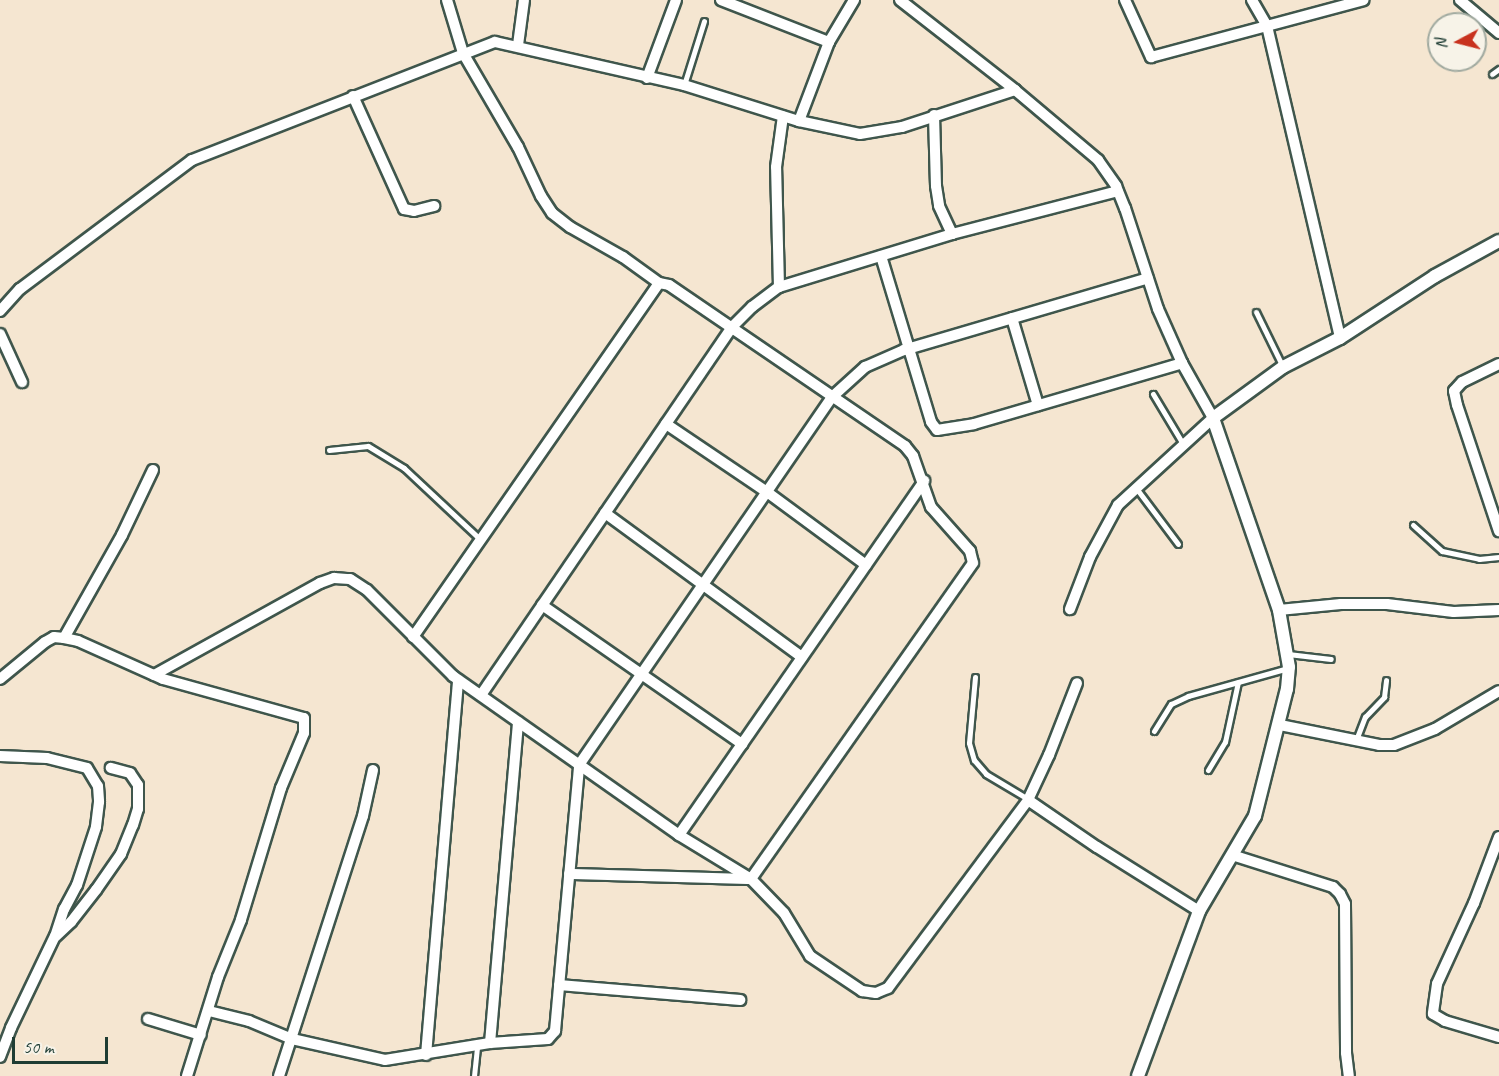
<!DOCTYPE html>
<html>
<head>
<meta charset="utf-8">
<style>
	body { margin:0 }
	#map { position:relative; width:1499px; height:1076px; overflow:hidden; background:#f5e6d1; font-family:Caveat,sans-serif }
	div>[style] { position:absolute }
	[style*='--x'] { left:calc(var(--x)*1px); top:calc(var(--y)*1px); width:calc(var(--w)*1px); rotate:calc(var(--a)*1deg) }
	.roads { filter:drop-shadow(2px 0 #3f564c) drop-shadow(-2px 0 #3f564c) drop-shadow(0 2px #3f564c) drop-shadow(0 -2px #3f564c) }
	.service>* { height:5px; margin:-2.5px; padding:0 2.5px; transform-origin:2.5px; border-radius:2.5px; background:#fff }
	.minor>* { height:10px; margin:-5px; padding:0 5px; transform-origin:5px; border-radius:5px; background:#fff }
	.tertiary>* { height:12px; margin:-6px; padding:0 6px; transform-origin:6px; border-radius:6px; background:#fff }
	span { translate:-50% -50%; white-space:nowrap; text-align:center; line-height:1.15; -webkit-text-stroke:5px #f7f3e8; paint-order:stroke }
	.north { position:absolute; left:1427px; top:12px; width:60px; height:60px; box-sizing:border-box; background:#f7f3e8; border:2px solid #a1aaa0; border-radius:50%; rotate:263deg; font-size:16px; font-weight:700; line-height:24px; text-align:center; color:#1f3d34 }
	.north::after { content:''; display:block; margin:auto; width:21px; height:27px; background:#c8321e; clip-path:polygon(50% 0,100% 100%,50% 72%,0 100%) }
	.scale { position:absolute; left:12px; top:1037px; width:96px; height:27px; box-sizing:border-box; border:3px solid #1f3d34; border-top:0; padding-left:8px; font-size:18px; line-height:21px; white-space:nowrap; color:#1f3d34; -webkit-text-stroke:4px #f7f3e8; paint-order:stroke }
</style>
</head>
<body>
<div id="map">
	<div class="roads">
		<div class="service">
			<i style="--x:1492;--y:74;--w:9;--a:-36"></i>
			<i style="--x:684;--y:85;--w:67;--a:-72.6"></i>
			<i style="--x:1256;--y:312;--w:61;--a:63.9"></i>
			<i style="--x:1153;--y:394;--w:58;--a:59"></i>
			<i style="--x:329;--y:450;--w:39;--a:-6"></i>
			<i style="--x:368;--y:446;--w:42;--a:31.4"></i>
			<i style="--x:404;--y:468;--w:104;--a:43.1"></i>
			<i style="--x:1136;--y:488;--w:70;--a:53.1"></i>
			<i style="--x:1413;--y:525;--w:39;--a:42"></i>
			<i style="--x:1442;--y:551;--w:38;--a:12"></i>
			<i style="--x:1479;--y:559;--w:20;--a:-6"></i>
			<i style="--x:1288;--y:654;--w:43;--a:6.6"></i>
			<i style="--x:975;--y:677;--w:66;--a:95.2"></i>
			<i style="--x:969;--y:743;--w:18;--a:74"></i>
			<i style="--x:974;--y:760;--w:18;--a:49"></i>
			<i style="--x:986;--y:774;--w:49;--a:30.8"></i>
			<i style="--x:1154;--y:731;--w:32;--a:-58"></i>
			<i style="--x:1171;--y:704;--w:19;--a:-25"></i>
			<i style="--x:1188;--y:696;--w:104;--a:-15.6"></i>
			<i style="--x:1356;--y:740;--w:25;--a:-69"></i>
			<i style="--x:1365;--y:717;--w:28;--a:-46"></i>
			<i style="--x:1384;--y:697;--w:17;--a:-83"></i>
			<i style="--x:1208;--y:770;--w:33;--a:-59"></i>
			<i style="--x:1225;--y:742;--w:61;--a:-77.8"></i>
			<i style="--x:474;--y:1076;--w:31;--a:-84"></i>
		</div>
		<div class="minor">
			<i style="--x:447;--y:0;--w:55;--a:73.2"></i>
			<i style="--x:463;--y:53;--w:109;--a:59.7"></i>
			<i style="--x:518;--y:147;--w:54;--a:64.9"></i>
			<i style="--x:541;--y:196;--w:20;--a:57"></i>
			<i style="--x:552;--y:213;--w:23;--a:38"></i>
			<i style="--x:570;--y:227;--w:61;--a:29.5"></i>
			<i style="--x:623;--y:257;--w:44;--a:35.8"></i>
			<i style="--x:721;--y:0;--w:116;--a:21.3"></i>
			<i style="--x:900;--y:0;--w:146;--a:38"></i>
			<i style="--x:1015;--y:90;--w:109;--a:40.1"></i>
			<i style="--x:1098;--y:160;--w:32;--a:55"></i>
			<i style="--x:1116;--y:186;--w:24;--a:68"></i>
			<i style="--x:1125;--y:208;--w:106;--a:71.9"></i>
			<i style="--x:1158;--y:309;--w:59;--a:66"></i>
			<i style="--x:1182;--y:363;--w:63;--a:60.6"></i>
			<i style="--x:1213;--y:418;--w:129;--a:137.5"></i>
			<i style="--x:1118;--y:505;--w:59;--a:118.3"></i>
			<i style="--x:1090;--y:557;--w:56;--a:111"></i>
			<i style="--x:1125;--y:0;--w:63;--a:65.5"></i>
			<i style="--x:1151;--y:57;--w:220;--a:-15"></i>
			<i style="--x:1252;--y:0;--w:30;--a:60"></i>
			<i style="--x:1267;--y:26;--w:320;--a:76.8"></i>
			<i style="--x:1460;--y:0;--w:51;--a:40.2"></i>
			<i style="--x:518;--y:45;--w:45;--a:-82.4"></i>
			<i style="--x:647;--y:78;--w:83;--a:-69.6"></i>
			<i style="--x:353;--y:96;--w:124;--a:65.7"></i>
			<i style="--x:404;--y:209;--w:10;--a:11"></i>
			<i style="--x:414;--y:211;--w:21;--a:-14"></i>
			<i style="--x:934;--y:115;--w:71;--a:88.4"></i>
			<i style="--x:936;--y:186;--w:20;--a:81"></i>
			<i style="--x:939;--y:206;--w:31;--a:65"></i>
			<i style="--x:799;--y:121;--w:85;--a:-69.2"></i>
			<i style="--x:829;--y:42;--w:49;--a:-59.2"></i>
			<i style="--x:881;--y:256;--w:173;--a:73.2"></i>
			<i style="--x:931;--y:422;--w:10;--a:53"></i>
			<i style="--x:937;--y:430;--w:37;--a:-9"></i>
			<i style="--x:974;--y:424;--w:217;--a:-16.3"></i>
			<i style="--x:779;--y:287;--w:120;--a:-91.4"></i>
			<i style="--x:776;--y:167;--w:51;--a:-82.2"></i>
			<i style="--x:0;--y:311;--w:30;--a:-48"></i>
			<i style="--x:20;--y:289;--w:215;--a:-36.9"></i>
			<i style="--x:192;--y:160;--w:325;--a:-21.3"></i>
			<i style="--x:495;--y:42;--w:194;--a:12.8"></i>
			<i style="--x:684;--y:85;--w:121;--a:17.4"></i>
			<i style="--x:799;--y:121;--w:62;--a:12"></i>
			<i style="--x:860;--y:134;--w:43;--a:-9.5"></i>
			<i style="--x:902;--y:127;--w:119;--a:-18.1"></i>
			<i style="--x:1012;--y:318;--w:91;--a:73.4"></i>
			<i style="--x:0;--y:334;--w:53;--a:65.4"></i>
			<i style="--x:1499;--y:364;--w:41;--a:154.1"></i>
			<i style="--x:1462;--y:382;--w:12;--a:132"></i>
			<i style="--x:1454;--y:391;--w:14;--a:78"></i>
			<i style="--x:1457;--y:405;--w:133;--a:71.6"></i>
			<i style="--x:666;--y:424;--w:122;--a:34"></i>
			<i style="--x:767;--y:492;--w:123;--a:36.4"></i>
			<i style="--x:605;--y:513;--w:244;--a:36.2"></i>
			<i style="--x:542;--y:605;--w:244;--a:34.8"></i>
			<i style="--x:1279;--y:610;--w:62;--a:-5.5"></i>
			<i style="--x:1341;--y:604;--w:46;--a:0"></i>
			<i style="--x:1387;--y:604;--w:67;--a:6.8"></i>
			<i style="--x:1454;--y:612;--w:45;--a:-2.5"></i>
			<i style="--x:413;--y:637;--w:431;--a:-55.2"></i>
			<i style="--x:659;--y:283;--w:10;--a:11"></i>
			<i style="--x:669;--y:285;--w:286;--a:34.3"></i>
			<i style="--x:905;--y:446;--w:13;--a:51"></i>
			<i style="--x:913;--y:456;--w:54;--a:70.6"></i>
			<i style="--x:931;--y:507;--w:59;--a:48.4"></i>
			<i style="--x:970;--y:551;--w:12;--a:76"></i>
			<i style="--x:973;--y:563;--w:386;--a:125.1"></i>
			<i style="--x:751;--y:879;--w:182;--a:-178.4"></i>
			<i style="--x:64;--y:638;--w:118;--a:-60.6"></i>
			<i style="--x:122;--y:535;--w:72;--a:-64.5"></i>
			<i style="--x:154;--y:675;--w:190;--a:-29"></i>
			<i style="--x:320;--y:583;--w:15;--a:-20"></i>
			<i style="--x:334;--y:578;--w:16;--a:4"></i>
			<i style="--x:350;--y:579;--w:20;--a:33"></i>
			<i style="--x:367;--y:590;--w:122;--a:45"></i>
			<i style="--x:453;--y:676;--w:276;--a:35.1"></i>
			<i style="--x:679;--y:835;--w:84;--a:31.4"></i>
			<i style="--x:751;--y:879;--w:47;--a:45.9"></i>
			<i style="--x:784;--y:913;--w:50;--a:58.8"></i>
			<i style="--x:810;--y:956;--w:63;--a:33.9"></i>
			<i style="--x:862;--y:991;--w:14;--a:8"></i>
			<i style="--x:876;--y:993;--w:13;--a:-23"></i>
			<i style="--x:888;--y:988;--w:234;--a:-53.3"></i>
			<i style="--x:1028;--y:800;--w:50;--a:-65"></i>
			<i style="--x:1049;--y:755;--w:77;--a:-68.7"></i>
			<i style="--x:0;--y:679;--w:58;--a:-39.4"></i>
			<i style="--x:45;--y:642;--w:10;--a:-29"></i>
			<i style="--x:54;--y:637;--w:10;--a:6"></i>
			<i style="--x:64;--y:638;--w:14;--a:12"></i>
			<i style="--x:78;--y:641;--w:93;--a:24.1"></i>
			<i style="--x:163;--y:679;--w:146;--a:15.5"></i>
			<i style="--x:304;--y:718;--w:15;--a:90"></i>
			<i style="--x:304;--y:733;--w:60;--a:112.7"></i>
			<i style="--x:281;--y:788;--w:138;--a:106.9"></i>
			<i style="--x:241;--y:920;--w:61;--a:112"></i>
			<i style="--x:218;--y:977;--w:104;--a:107.4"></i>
			<i style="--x:481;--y:695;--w:444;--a:-55.7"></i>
			<i style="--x:731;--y:328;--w:30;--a:-45"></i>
			<i style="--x:752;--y:307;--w:34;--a:-37"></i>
			<i style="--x:779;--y:287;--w:181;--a:-17"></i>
			<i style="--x:952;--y:234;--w:171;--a:-14.5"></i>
			<i style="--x:1280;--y:725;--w:101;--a:11.4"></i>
			<i style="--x:1379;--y:745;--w:15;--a:0"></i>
			<i style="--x:1394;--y:745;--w:44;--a:-21.3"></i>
			<i style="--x:1435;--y:729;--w:74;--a:-30.7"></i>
			<i style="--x:0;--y:756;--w:47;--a:2.4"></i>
			<i style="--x:47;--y:758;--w:41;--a:14"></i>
			<i style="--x:87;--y:768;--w:21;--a:59"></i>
			<i style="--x:98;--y:786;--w:16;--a:86"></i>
			<i style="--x:99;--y:802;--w:25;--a:97"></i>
			<i style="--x:96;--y:827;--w:61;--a:108.1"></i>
			<i style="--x:77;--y:885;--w:27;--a:118"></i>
			<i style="--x:64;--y:909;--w:28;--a:108"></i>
			<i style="--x:55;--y:936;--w:102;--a:115.6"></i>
			<i style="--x:11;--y:1028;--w:31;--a:111"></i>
			<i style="--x:1028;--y:800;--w:83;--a:34.3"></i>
			<i style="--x:1097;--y:847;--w:120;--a:32.1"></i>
			<i style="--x:679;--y:835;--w:431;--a:-55.3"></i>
			<i style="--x:1499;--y:837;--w:71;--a:110.7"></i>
			<i style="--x:1474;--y:903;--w:89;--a:114.6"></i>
			<i style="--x:1437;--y:984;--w:30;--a:98"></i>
			<i style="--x:1433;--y:1014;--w:14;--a:30"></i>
			<i style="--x:1445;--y:1021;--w:56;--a:16.5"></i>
			<i style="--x:1232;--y:855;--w:106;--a:17.6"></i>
			<i style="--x:1333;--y:887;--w:10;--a:45"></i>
			<i style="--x:1340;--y:894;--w:11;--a:63"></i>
			<i style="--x:1345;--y:904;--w:149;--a:89.6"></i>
			<i style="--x:1346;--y:1053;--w:23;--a:83"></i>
			<i style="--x:56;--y:936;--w:21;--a:-43"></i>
			<i style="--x:71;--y:922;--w:41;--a:-52"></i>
			<i style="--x:96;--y:890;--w:44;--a:-55.2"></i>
			<i style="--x:121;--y:854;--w:31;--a:-68"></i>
			<i style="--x:133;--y:825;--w:17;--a:-73"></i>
			<i style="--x:138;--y:809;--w:24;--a:-90"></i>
			<i style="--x:138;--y:785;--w:14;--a:-124"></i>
			<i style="--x:130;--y:773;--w:20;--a:-165"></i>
			<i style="--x:559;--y:985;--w:182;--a:4.7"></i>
			<i style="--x:209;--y:1011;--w:41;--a:14"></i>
			<i style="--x:249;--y:1021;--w:47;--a:22.7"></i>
			<i style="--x:292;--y:1039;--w:95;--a:12.7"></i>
			<i style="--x:385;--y:1060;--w:106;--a:-9.2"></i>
			<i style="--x:490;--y:1043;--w:58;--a:-3.9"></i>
			<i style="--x:548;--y:1039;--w:11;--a:-49"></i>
			<i style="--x:555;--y:1031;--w:267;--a:-84.8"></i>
			<i style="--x:579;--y:765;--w:447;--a:-55.5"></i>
			<i style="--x:832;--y:397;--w:45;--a:-42.3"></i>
			<i style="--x:865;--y:367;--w:43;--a:-23.6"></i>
			<i style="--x:904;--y:350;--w:254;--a:-16.4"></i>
			<i style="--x:148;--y:1019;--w:55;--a:16.8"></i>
			<i style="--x:490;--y:1043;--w:322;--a:-85"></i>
			<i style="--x:426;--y:1055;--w:376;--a:-85.1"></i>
			<i style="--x:279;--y:1076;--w:273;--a:-72.1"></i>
			<i style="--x:363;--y:816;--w:47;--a:-77.7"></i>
		</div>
		<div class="tertiary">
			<i style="--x:1138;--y:1076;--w:176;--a:-69.7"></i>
			<i style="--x:1199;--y:911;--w:110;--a:-59.5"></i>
			<i style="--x:1255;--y:816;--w:131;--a:-75.9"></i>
			<i style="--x:1287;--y:689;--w:22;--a:-85"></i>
			<i style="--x:1289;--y:667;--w:58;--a:-100"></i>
			<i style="--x:1279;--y:610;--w:203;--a:-109"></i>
			<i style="--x:1213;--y:418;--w:87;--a:-36.1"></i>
			<i style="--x:1283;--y:367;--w:64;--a:-27"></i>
			<i style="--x:1340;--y:338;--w:113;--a:-33.1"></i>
			<i style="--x:1435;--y:276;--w:73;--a:-28.7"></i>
		</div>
	</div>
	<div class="north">N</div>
	<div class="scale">50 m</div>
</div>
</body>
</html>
